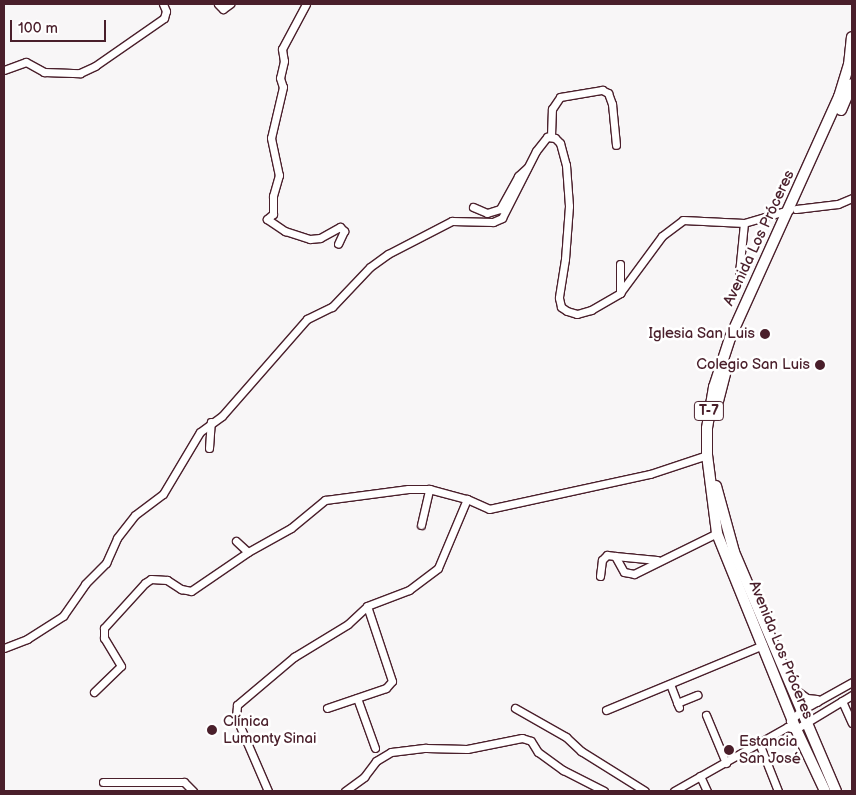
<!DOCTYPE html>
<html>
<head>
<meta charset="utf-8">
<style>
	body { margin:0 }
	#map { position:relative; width:856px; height:795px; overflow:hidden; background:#f8f6f7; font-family:"Balsamiq Sans",sans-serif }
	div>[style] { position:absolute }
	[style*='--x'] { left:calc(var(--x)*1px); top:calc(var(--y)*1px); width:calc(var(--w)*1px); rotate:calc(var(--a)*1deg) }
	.roads { filter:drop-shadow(1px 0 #4a1f2b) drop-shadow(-1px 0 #4a1f2b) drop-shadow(0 1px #4a1f2b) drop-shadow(0 -1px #4a1f2b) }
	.minor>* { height:7px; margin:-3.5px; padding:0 3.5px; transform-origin:3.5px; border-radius:3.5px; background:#fff }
	.highway>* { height:10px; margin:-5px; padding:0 5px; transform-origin:5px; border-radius:5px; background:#fff }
	.dots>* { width:14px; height:14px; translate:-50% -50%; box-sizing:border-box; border:2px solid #fff; border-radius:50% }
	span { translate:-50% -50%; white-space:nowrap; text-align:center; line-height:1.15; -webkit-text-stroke:5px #fff; paint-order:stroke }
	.shield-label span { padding:1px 4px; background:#fff; border:1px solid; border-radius:4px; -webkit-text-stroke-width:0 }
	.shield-label { font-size:14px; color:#4a1f2b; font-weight:700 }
	.street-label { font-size:15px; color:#4a1f2b }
	.poi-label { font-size:15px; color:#4a1f2b }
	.right { translate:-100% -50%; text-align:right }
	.left { translate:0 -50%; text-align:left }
	.frame { position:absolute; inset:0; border:5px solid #4a1f2b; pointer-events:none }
	.scale { position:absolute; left:10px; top:20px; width:96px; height:22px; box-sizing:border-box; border:2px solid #4a1f2b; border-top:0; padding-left:6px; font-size:15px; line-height:18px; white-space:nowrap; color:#4a1f2b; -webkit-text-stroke:4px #fff; paint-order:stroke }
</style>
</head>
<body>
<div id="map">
	<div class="roads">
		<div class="minor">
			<i style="--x:218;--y:4;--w:7;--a:45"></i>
			<i style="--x:223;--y:9;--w:9;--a:-36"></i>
			<i style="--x:306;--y:4;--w:51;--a:118.1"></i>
			<i style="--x:282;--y:49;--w:12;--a:81"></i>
			<i style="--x:284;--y:61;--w:17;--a:103"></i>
			<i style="--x:280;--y:78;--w:9;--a:72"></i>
			<i style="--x:283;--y:87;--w:52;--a:103.2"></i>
			<i style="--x:271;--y:138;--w:38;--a:78"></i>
			<i style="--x:279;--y:175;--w:22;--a:106"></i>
			<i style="--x:273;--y:196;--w:18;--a:90"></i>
			<i style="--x:273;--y:214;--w:8;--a:140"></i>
			<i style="--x:267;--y:219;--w:22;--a:34"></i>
			<i style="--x:285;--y:231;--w:26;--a:18"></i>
			<i style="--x:310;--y:239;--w:10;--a:-6"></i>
			<i style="--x:320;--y:238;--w:23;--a:-29"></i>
			<i style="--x:340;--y:227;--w:6;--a:45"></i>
			<i style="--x:344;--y:231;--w:14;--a:115"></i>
			<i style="--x:4;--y:70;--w:23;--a:-20"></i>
			<i style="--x:26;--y:62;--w:21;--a:29"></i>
			<i style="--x:44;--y:72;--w:36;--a:2"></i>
			<i style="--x:80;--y:73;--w:17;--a:-25"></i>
			<i style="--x:95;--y:66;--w:84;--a:-34.8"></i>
			<i style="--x:164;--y:18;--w:7;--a:-74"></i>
			<i style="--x:166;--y:11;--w:8;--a:-113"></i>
			<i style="--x:551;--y:136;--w:27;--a:-88"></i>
			<i style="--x:552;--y:109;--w:14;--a:-56"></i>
			<i style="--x:560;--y:97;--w:43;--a:-9.5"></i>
			<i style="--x:602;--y:90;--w:7;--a:27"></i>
			<i style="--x:608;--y:93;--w:12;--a:70"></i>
			<i style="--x:612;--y:104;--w:41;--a:84.4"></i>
			<i style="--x:473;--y:207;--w:15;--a:23"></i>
			<i style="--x:487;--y:213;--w:14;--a:-17"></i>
			<i style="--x:500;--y:209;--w:38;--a:-61"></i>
			<i style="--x:518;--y:176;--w:12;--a:-42"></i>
			<i style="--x:796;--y:209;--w:42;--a:-6.8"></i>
			<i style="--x:838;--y:204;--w:15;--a:-23"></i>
			<i style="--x:620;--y:264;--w:29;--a:90"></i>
			<i style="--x:739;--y:273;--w:50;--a:-84.3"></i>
			<i style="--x:209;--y:448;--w:26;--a:-86"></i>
			<i style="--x:421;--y:525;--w:37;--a:-77"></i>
			<i style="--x:236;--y:541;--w:16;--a:43"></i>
			<i style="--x:615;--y:556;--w:42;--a:5.4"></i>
			<i style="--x:600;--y:576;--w:16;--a:-83"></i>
			<i style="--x:602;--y:560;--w:7;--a:-45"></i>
			<i style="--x:607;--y:555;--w:8;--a:7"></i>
			<i style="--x:615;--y:556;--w:18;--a:61"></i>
			<i style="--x:624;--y:572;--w:10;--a:11"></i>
			<i style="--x:634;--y:574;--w:93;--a:-26.3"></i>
			<i style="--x:4;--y:648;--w:25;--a:-21"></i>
			<i style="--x:27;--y:639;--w:43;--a:-32.6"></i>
			<i style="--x:63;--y:616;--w:39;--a:-55"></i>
			<i style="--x:85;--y:584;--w:30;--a:-45"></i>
			<i style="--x:106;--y:563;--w:27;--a:-66"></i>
			<i style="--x:117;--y:538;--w:29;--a:-52"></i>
			<i style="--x:135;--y:515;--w:35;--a:-37"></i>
			<i style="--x:163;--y:494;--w:72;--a:-59.2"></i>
			<i style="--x:200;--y:432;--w:27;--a:-36"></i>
			<i style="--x:222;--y:416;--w:129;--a:-48.8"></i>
			<i style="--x:307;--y:319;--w:28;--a:-26"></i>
			<i style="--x:332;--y:307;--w:55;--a:-46.5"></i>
			<i style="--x:370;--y:267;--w:22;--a:-36"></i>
			<i style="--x:388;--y:254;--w:72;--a:-27.3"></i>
			<i style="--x:452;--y:221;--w:41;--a:1.4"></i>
			<i style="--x:493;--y:222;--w:10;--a:-24"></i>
			<i style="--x:502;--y:218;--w:75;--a:-63.1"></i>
			<i style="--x:536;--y:151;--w:18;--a:-52"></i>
			<i style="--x:547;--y:137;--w:8;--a:7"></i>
			<i style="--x:555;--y:138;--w:7;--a:45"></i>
			<i style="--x:560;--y:143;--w:23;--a:75"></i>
			<i style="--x:566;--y:165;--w:41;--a:85.8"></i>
			<i style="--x:569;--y:206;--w:53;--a:94.3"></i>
			<i style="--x:565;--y:259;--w:39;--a:99"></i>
			<i style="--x:559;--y:298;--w:9;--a:77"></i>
			<i style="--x:561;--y:307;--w:7;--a:34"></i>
			<i style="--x:567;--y:311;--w:10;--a:17"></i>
			<i style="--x:577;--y:314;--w:15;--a:-16"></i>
			<i style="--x:591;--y:310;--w:34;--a:-30"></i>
			<i style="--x:620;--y:293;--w:71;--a:-53.6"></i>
			<i style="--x:662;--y:236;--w:26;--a:-37"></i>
			<i style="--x:683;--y:220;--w:61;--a:2.8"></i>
			<i style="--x:744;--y:223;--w:47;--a:-16.1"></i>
			<i style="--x:670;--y:684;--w:25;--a:69"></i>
			<i style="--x:94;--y:692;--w:37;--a:-44"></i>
			<i style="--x:121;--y:666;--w:33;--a:-121"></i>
			<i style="--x:104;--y:638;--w:10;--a:-90"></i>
			<i style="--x:104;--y:628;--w:61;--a:-47.7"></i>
			<i style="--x:145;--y:583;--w:7;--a:-34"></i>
			<i style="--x:151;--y:579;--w:16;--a:4"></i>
			<i style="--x:167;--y:580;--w:17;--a:33"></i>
			<i style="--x:181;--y:589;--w:10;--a:11"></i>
			<i style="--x:191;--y:591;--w:69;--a:-34.4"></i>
			<i style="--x:248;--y:552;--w:49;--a:-29.2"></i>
			<i style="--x:291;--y:528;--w:44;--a:-39.5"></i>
			<i style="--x:325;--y:500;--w:84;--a:-7.5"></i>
			<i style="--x:408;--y:489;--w:21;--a:0"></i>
			<i style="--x:429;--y:489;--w:39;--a:15"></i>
			<i style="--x:467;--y:499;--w:24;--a:24"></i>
			<i style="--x:489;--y:509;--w:165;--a:-12.3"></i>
			<i style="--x:650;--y:474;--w:60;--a:-18.4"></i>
			<i style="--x:357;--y:698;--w:53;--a:70.2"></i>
			<i style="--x:842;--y:701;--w:24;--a:66"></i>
			<i style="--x:677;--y:703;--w:22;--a:-22"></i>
			<i style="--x:327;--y:708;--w:62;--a:-18.7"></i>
			<i style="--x:386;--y:688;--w:9;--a:-49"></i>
			<i style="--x:392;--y:681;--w:79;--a:-108.4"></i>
			<i style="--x:515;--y:708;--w:59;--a:29.6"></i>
			<i style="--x:566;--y:737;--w:21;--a:43"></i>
			<i style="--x:581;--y:751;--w:75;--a:32"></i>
			<i style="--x:606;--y:710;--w:170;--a:-22.5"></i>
			<i style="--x:706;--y:715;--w:52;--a:67.4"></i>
			<i style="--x:790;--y:721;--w:16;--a:-43"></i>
			<i style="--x:802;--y:710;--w:57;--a:-29.2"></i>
			<i style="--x:759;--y:743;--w:52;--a:68.4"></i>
			<i style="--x:700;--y:776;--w:17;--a:65"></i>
			<i style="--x:103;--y:782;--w:81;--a:0"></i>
			<i style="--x:184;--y:782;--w:13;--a:45"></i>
			<i style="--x:268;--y:791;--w:81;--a:-113.4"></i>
			<i style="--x:236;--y:717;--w:12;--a:-85"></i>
			<i style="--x:237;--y:705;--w:75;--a:-40.1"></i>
			<i style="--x:294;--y:657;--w:63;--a:-31.4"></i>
			<i style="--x:348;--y:624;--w:26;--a:-43"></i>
			<i style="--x:367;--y:606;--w:45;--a:-20.9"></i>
			<i style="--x:409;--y:590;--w:36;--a:-37"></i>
			<i style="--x:438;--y:568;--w:75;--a:-67.2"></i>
			<i style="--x:345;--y:791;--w:24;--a:-36"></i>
			<i style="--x:364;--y:777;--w:20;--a:-53"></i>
			<i style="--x:376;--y:761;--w:17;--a:-31"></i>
			<i style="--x:391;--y:752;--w:35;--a:-7"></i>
			<i style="--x:426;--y:748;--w:41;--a:1.4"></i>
			<i style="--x:467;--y:749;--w:56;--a:-11.3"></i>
			<i style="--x:522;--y:738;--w:9;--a:18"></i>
			<i style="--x:531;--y:741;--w:13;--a:58"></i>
			<i style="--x:538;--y:752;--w:31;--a:36"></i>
			<i style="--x:563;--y:770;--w:46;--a:27.1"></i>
			<i style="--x:674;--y:791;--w:130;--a:-29.5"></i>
			<i style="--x:787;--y:727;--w:9;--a:13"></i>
			<i style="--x:796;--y:729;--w:66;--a:-31.3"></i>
		</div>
		<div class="highway">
			<i style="--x:841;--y:110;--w:28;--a:-67"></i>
			<i style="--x:716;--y:409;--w:40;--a:-75.6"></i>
			<i style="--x:716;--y:486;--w:68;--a:74.7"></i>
			<i style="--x:734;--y:552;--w:260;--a:66.9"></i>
			<i style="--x:796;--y:692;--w:14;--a:36"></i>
			<i style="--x:807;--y:700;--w:10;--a:6"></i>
			<i style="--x:825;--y:791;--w:68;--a:-115.1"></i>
			<i style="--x:796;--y:729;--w:211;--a:-112"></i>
			<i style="--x:717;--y:533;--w:79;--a:-97.3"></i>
			<i style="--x:707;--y:455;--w:27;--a:-90"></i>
			<i style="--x:707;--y:428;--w:42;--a:-80.3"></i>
			<i style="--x:714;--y:387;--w:52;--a:-71.9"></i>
			<i style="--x:730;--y:338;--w:265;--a:-65.7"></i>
			<i style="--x:839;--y:97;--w:34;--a:-73"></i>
			<i style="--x:849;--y:65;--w:28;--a:-84"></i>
		</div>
	</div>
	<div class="dots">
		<i style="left:765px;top:334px;background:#4a1f2b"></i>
		<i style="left:820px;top:365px;background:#4a1f2b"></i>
		<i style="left:212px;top:730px;background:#4a1f2b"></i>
		<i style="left:729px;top:750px;background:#4a1f2b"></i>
	</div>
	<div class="shield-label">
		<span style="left:709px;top:411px">T-7</span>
	</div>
	<div class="street-label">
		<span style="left:759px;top:238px;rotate:-65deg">Avenida Los Próceres</span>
		<span style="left:781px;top:650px;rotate:68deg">Avenida Los Próceres</span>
	</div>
	<div class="poi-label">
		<span class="right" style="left:755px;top:334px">Iglesia San Luis</span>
		<span class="right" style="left:810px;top:365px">Colegio San Luis</span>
		<span class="left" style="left:223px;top:730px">Clínica<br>Lumonty Sinai</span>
		<span class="left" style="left:739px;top:750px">Estancia<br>San José</span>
	</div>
	<div class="frame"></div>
	<div class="scale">100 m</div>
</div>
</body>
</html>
